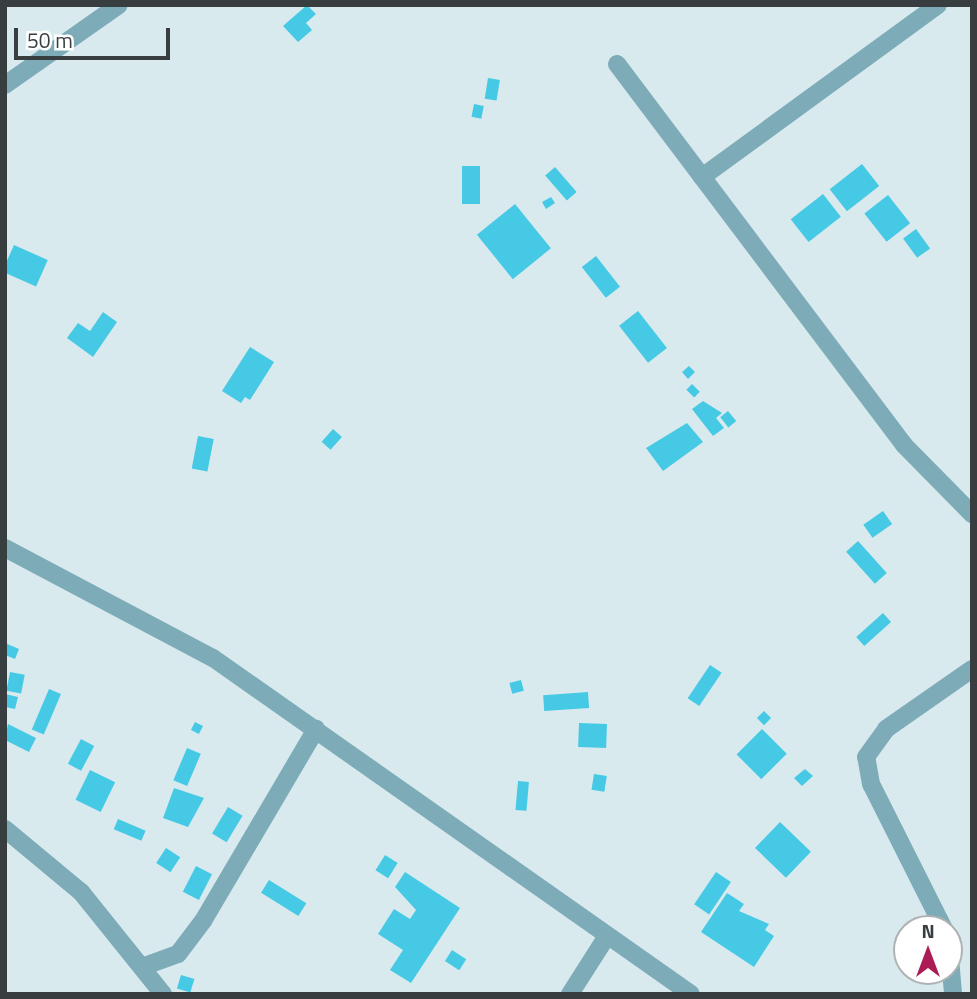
<!DOCTYPE html>
<html>
<head>
<meta charset="utf-8">
<style>
	body { margin:0 }
	#map { position:relative; width:977px; height:999px; overflow:hidden; background:#d9eaee; font-family:"Titillium Web",sans-serif }
	div>[style] { position:absolute }
	[style*='--x'] { left:calc(var(--x)*1px); top:calc(var(--y)*1px); width:calc(var(--w)*1px); rotate:calc(var(--a)*1deg) }
	.building>* { inset:0; background:#46c9e4; transform-origin:0 0 }
	.minor>* { height:18px; margin:-9px; padding:0 9px; transform-origin:9px; border-radius:9px; background:#7dacb8 }
	.tertiary>* { height:18px; margin:-9px; padding:0 9px; transform-origin:9px; border-radius:9px; background:#7dacb8 }
	span { translate:-50% -50%; white-space:nowrap; text-align:center; line-height:1.15; -webkit-text-stroke:7px #fff; paint-order:stroke }
	.frame { position:absolute; inset:0; border:7px solid #383e40; pointer-events:none }
	.north { position:absolute; left:893px; top:915px; width:70px; height:70px; box-sizing:border-box; background:#fff; border:2px solid #afb2b3; border-radius:50%; rotate:0deg; font-size:19px; font-weight:700; line-height:28px; text-align:center; color:#383e40 }
	.north::after { content:''; display:block; margin:auto; width:24px; height:32px; background:#ac1c54; clip-path:polygon(50% 0,100% 100%,50% 72%,0 100%) }
	.scale { position:absolute; left:14px; top:28px; width:156px; height:32px; box-sizing:border-box; border:4px solid #383e40; border-top:0; padding-left:9px; font-size:21px; line-height:24px; white-space:nowrap; color:#383e40; -webkit-text-stroke:5px #fff; paint-order:stroke }
</style>
</head>
<body>
<div id="map">
	<div class="building">
		<i style="clip-path:polygon(307px 5px,316px 14px,306px 23px,312px 30px,298px 42px,283px 26px)"></i>
		<i style="left:488px;top:78px;width:12px;height:21px;rotate:9deg"></i>
		<i style="left:474px;top:104px;width:10px;height:13px;rotate:11deg"></i>
		<i style="left:862px;top:164px;width:28px;height:41px;rotate:52deg"></i>
		<i style="left:462px;top:166px;width:18px;height:38px"></i>
		<i style="left:555px;top:167px;width:33px;height:13px;rotate:49deg"></i>
		<i style="left:823px;top:194px;width:29px;height:41px;rotate:52deg"></i>
		<i style="left:888px;top:195px;width:36px;height:30px;rotate:52deg"></i>
		<i style="clip-path:polygon(551px 197px,555px 203px,546px 209px,542px 202px)"></i>
		<i style="left:515px;top:204px;width:57px;height:49px;rotate:51deg"></i>
		<i style="left:916px;top:229px;width:24px;height:16px;rotate:54deg"></i>
		<i style="left:14px;top:245px;width:37px;height:29px;rotate:24deg"></i>
		<i style="left:596px;top:256px;width:39px;height:18px;rotate:52deg"></i>
		<i style="left:638px;top:311px;width:47px;height:24px;rotate:52deg"></i>
		<i style="clip-path:polygon(103px 312px,117px 322px,93px 357px,67px 338px,78px 323px,90px 331px)"></i>
		<i style="clip-path:polygon(250px 347px,274px 362px,250px 400px,245px 397px,241px 403px,222px 391px)"></i>
		<i style="clip-path:polygon(689px 366px,695px 372px,688px 379px,682px 372px)"></i>
		<i style="left:692px;top:384px;width:11px;height:8px;rotate:45deg"></i>
		<i style="clip-path:polygon(703px 401px,722px 413px,716px 418px,724px 428px,713px 436px,692px 409px)"></i>
		<i style="left:728px;top:411px;width:13px;height:10px;rotate:51deg"></i>
		<i style="clip-path:polygon(687px 423px,703px 442px,663px 471px,646px 448px)"></i>
		<i style="left:333px;top:429px;width:12px;height:17px;rotate:42deg"></i>
		<i style="left:198px;top:436px;width:16px;height:33px;rotate:11deg"></i>
		<i style="left:883px;top:511px;width:16px;height:24px;rotate:55deg"></i>
		<i style="left:858px;top:541px;width:43px;height:16px;rotate:48deg"></i>
		<i style="left:883px;top:613px;width:12px;height:36px;rotate:48deg"></i>
		<i style="clip-path:polygon(5px 643px,19px 649px,15px 659px,5px 655px)"></i>
		<i style="left:710px;top:665px;width:14px;height:40px;rotate:34deg"></i>
		<i style="left:10px;top:672px;width:15px;height:19px;rotate:11deg"></i>
		<i style="left:521px;top:680px;width:11px;height:12px;rotate:75deg"></i>
		<i style="left:49px;top:689px;width:13px;height:44px;rotate:23deg"></i>
		<i style="left:588px;top:692px;width:16px;height:45px;rotate:86deg"></i>
		<i style="clip-path:polygon(5px 694px,18px 697px,15px 709px,5px 707px)"></i>
		<i style="left:764px;top:711px;width:10px;height:10px;rotate:45deg"></i>
		<i style="left:195px;top:722px;width:9px;height:9px;rotate:27deg"></i>
		<i style="left:579px;top:723px;width:28px;height:24px;rotate:2deg"></i>
		<i style="clip-path:polygon(8px 724px,36px 738px,29px 752px,5px 740px)"></i>
		<i style="left:762px;top:729px;width:35px;height:36px;rotate:45deg"></i>
		<i style="left:81px;top:739px;width:15px;height:28px;rotate:28deg"></i>
		<i style="left:187px;top:748px;width:15px;height:35px;rotate:23deg"></i>
		<i style="clip-path:polygon(805px 769px,813px 776px,802px 786px,794px 778px)"></i>
		<i style="left:90px;top:770px;width:28px;height:33px;rotate:26deg"></i>
		<i style="left:594px;top:774px;width:13px;height:16px;rotate:9deg"></i>
		<i style="left:518px;top:781px;width:11px;height:29px;rotate:5deg"></i>
		<i style="clip-path:polygon(174px 788px,204px 798px,188px 827px,163px 818px)"></i>
		<i style="left:228px;top:807px;width:17px;height:31px;rotate:31deg"></i>
		<i style="left:118px;top:819px;width:30px;height:11px;rotate:23deg"></i>
		<i style="left:780px;top:822px;width:43px;height:36px;rotate:44deg"></i>
		<i style="left:166px;top:848px;width:17px;height:18px;rotate:33deg"></i>
		<i style="left:385px;top:855px;width:15px;height:18px;rotate:32deg"></i>
		<i style="left:196px;top:866px;width:18px;height:29px;rotate:27deg"></i>
		<i style="clip-path:polygon(405px 872px,460px 908px,411px 983px,390px 970px,403px 950px,378px 934px,394px 909px,410px 919px,416px 910px,395px 887px)"></i>
		<i style="left:716px;top:872px;width:18px;height:39px;rotate:34deg"></i>
		<i style="left:269px;top:880px;width:44px;height:15px;rotate:32deg"></i>
		<i style="clip-path:polygon(727px 893px,744px 904px,739px 911px,769px 924px,765px 930px,774px 936px,754px 967px,701px 932px)"></i>
		<i style="left:452px;top:950px;width:17px;height:13px;rotate:33deg"></i>
		<i style="left:181px;top:975px;width:14px;height:14px;rotate:17deg"></i>
	</div>
	<div class="minor">
		<i style="--x:617;--y:64;--w:477;--a:53"></i>
		<i style="--x:904;--y:445;--w:97;--a:45.4"></i>
		<i style="--x:5;--y:85;--w:139;--a:-35.1"></i>
		<i style="--x:702;--y:177;--w:292;--a:-36.1"></i>
		<i style="--x:5;--y:829;--w:99;--a:39.7"></i>
		<i style="--x:81;--y:892;--w:131;--a:51.2"></i>
		<i style="--x:944;--y:929;--w:162;--a:-116.7"></i>
		<i style="--x:871;--y:784;--w:27;--a:-100"></i>
		<i style="--x:866;--y:757;--w:34;--a:-54"></i>
		<i style="--x:886;--y:729;--w:105;--a:-34.9"></i>
		<i style="--x:949;--y:946;--w:48;--a:85.2"></i>
		<i style="--x:142;--y:967;--w:38;--a:-20"></i>
		<i style="--x:178;--y:954;--w:41;--a:-52.9"></i>
		<i style="--x:203;--y:921;--w:223;--a:-59.5"></i>
		<i style="--x:570;--y:994;--w:69;--a:-57.5"></i>
	</div>
	<div class="tertiary">
		<i style="--x:5;--y:548;--w:235;--a:27.9"></i>
		<i style="--x:213;--y:658;--w:584;--a:35.1"></i>
	</div>
	<div class="frame"></div>
	<div class="north">N</div>
	<div class="scale">50 m</div>
</div>
</body>
</html>
